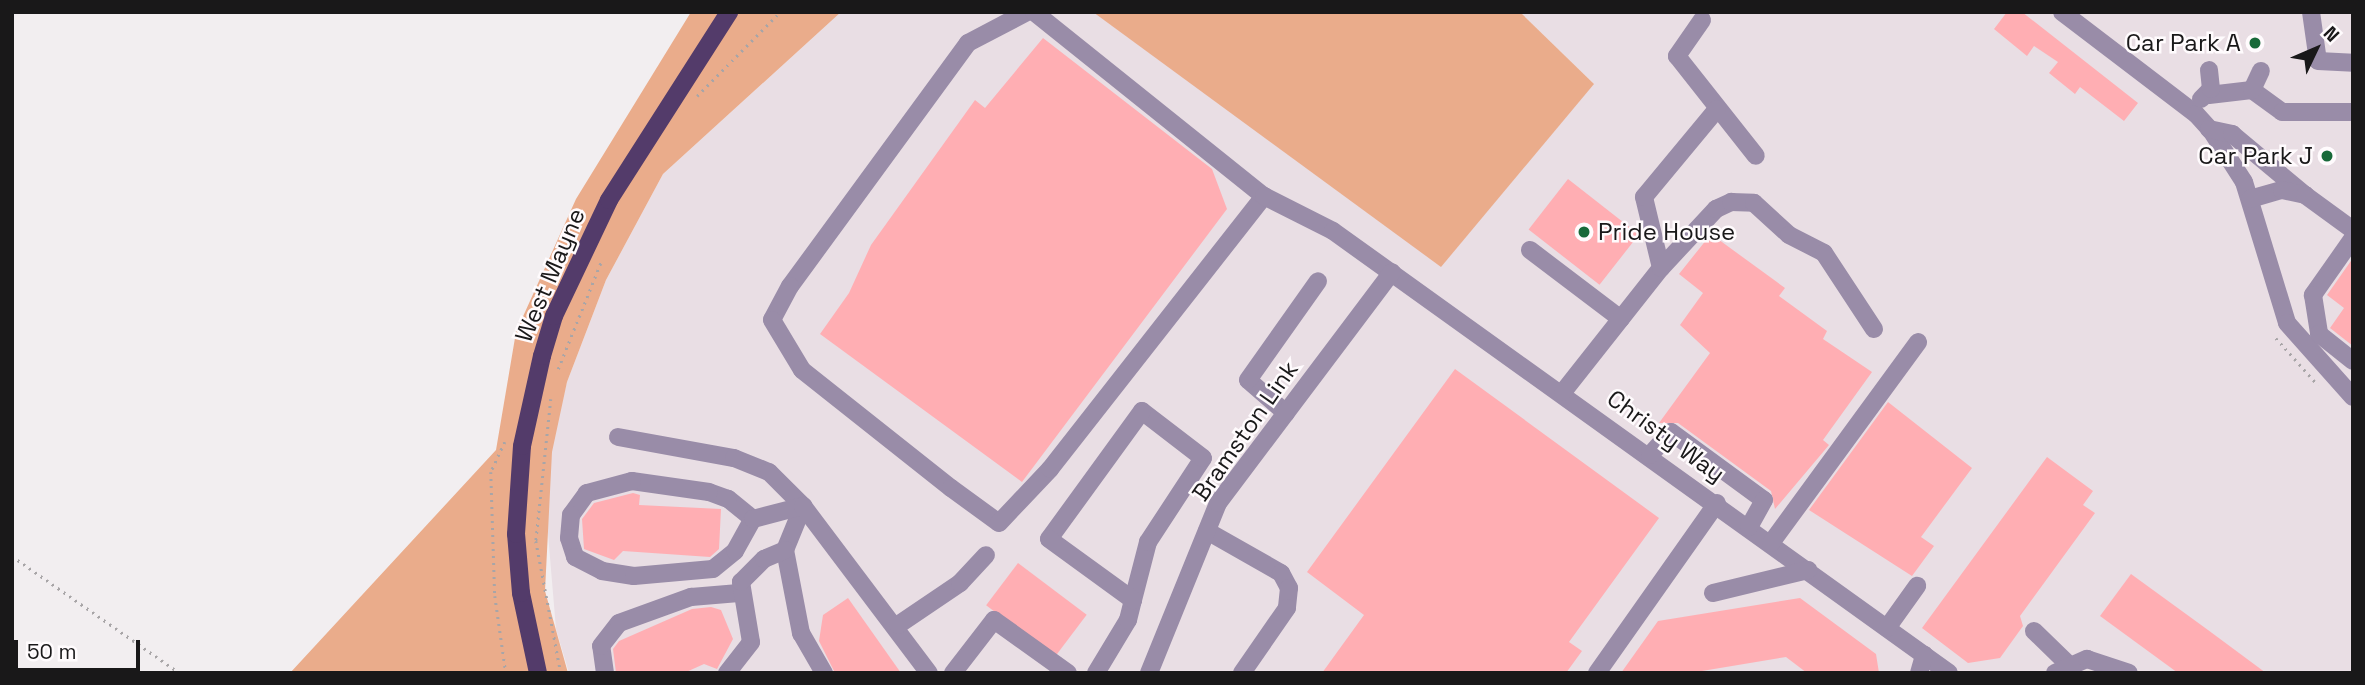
<!DOCTYPE html>
<html>
<head>
<meta charset="utf-8">
<style>
	body { margin:0 }
	#map { position:relative; width:2365px; height:685px; overflow:hidden; background:#f2eef0; font-family:"Space Grotesk",sans-serif }
	div>[style] { position:absolute }
	[style*='--x'] { left:calc(var(--x)*1px); top:calc(var(--y)*1px); width:calc(var(--w)*1px); rotate:calc(var(--a)*1deg) }
	.built>* { inset:0; background:#e9dee4 }
	.green>* { inset:0; background:#eaac8b }
	.building>* { inset:0; background:#ffaeb3; transform-origin:0 0 }
	.path>* { height:2.5px; margin-top:-1.25px; transform-origin:0; background:repeating-linear-gradient(90deg,#a8a5a7 0 2px,transparent 0 7px) }
	.minor>* { height:18px; margin:-9px; padding:0 9px; transform-origin:9px; border-radius:9px; background:#998ca8 }
	.major>* { height:18px; margin:-9px; padding:0 9px; transform-origin:9px; border-radius:9px; background:#533b6a }
	.dots>* { width:19px; height:19px; translate:-50% -50%; box-sizing:border-box; border:4px solid #fffbfd; border-radius:50% }
	span { translate:-50% -50%; white-space:nowrap; text-align:center; line-height:1.15; -webkit-text-stroke:5px #fffbfd; paint-order:stroke }
	.poi-label { font-size:24px; color:#191819 }
	.right { translate:-100% -50%; text-align:right }
	.left { translate:0 -50%; text-align:left }
	.street-label { font-size:24px; color:#191819 }
	.frame { position:absolute; inset:0; border:14px solid #191819; pointer-events:none }
	.north { position:absolute; left:2281px; top:14px; width:70px; height:70px; -webkit-text-stroke:5px #fffbfd; paint-order:stroke; rotate:46deg; font-size:19px; font-weight:700; line-height:28px; text-align:center; color:#191819 }
	.north::after { content:''; display:block; margin:auto; width:24px; height:32px; background:#191819; clip-path:polygon(50% 0,100% 100%,50% 72%,0 100%) }
	.scale { position:absolute; left:14px; top:640px; width:126px; height:32px; box-sizing:border-box; border:4px solid #191819; border-top:0; padding-left:9px; font-size:21px; line-height:24px; white-space:nowrap; color:#191819; -webkit-text-stroke:5px #fffbfd; paint-order:stroke }
</style>
</head>
<body>
<div id="map">
	<div class="built">
		<i style="clip-path:polygon(841px 12px,1097px 12px,1594px 84px,1520px 12px,2353px 12px,2353px 673px,569px 673px,556px 629px,546px 510px,553px 438px,567px 382px,606px 280px,663px 174px)"></i>
	</div>
	<div class="green">
		<i style="clip-path:polygon(691px 12px,841px 12px,663px 174px,606px 280px,567px 382px,552px 452px,545px 591px,568px 673px,290px 673px,496px 450px,516px 332px,576px 199px)"></i>
		<i style="clip-path:polygon(1093px 12px,1520px 12px,1594px 84px,1441px 267px)"></i>
	</div>
	<div class="building">
		<i style="clip-path:polygon(2007px 12px,2022px 12px,2138px 103px,2124px 121px,2080px 87px,2075px 94px,2049px 73px,2058px 62px,2034px 46px,2027px 56px,1994px 29px)"></i>
		<i style="clip-path:polygon(1043px 38px,1212px 169px,1227px 209px,1022px 482px,820px 334px,849px 293px,871px 245px,975px 100px,985px 108px)"></i>
		<i style="left:1568px;top:179px;width:90px;height:64px;rotate:38deg"></i>
		<i style="clip-path:polygon(1711px 234px,1785px 288px,1779px 296px,1827px 331px,1823px 339px,1872px 372px,1823px 440px,1829px 445px,1775px 509px,1771px 491px,1678px 423px,1659px 423px,1710px 353px,1680px 325px,1703px 293px,1679px 274px)"></i>
		<i style="clip-path:polygon(2353px 258px,2353px 346px,2330px 328px,2344px 308px,2327px 295px)"></i>
		<i style="clip-path:polygon(1455px 369px,1659px 518px,1569px 642px,1582px 651px,1566px 673px,1322px 673px,1364px 615px,1307px 572px)"></i>
		<i style="clip-path:polygon(1888px 402px,1972px 468px,1921px 537px,1934px 546px,1912px 576px,1809px 510px)"></i>
		<i style="clip-path:polygon(2047px 457px,2093px 491px,2083px 505px,2095px 513px,2020px 616px,2023px 626px,2000px 658px,1968px 663px,1922px 628px)"></i>
		<i style="clip-path:polygon(633px 493px,640px 495px,639px 505px,721px 509px,719px 549px,710px 557px,623px 551px,614px 560px,584px 549px,582px 519px,594px 503px)"></i>
		<i style="left:1018px;top:563px;width:86px;height:53px;rotate:37deg"></i>
		<i style="clip-path:polygon(2131px 574px,2208px 630px,2266px 673px,2178px 673px,2100px 616px)"></i>
		<i style="clip-path:polygon(848px 598px,901px 673px,835px 673px,819px 641px,823px 615px)"></i>
		<i style="clip-path:polygon(1800px 598px,1876px 654px,1879px 673px,1807px 673px,1786px 657px,1690px 673px,1621px 673px,1658px 621px)"></i>
		<i style="clip-path:polygon(711px 607px,721px 610px,733px 639px,717px 669px,704px 664px,684px 673px,616px 673px,613px 649px,619px 641px,692px 609px)"></i>
	</div>
	<div class="path">
		<i style="--x:697;--y:96;--w:118;--a:-45.3"></i>
		<i style="--x:2276;--y:338;--w:63;--a:48.2"></i>
		<i style="--x:558;--y:369;--w:115;--a:-68.1"></i>
		<i style="--x:551;--y:399;--w:143;--a:96"></i>
		<i style="--x:536;--y:541;--w:134;--a:79.3"></i>
		<i style="--x:505;--y:442;--w:33;--a:115"></i>
		<i style="--x:491;--y:472;--w:124;--a:88.2"></i>
		<i style="--x:495;--y:596;--w:78;--a:81.9"></i>
		<i style="--x:12;--y:556;--w:205;--a:34.9"></i>
	</div>
	<div class="minor">
		<i style="--x:1027;--y:12;--w:67;--a:152.3"></i>
		<i style="--x:968;--y:43;--w:301;--a:126.2"></i>
		<i style="--x:790;--y:286;--w:38;--a:118"></i>
		<i style="--x:772;--y:320;--w:58;--a:59"></i>
		<i style="--x:802;--y:370;--w:190;--a:38.4"></i>
		<i style="--x:951;--y:488;--w:59;--a:36.1"></i>
		<i style="--x:999;--y:523;--w:74;--a:-46.6"></i>
		<i style="--x:1050;--y:469;--w:347;--a:-51.9"></i>
		<i style="--x:1034;--y:12;--w:295;--a:38.7"></i>
		<i style="--x:1264;--y:196;--w:77;--a:26.9"></i>
		<i style="--x:1333;--y:231;--w:758;--a:35.66"></i>
		<i style="--x:2062;--y:12;--w:168;--a:37.3"></i>
		<i style="--x:2196;--y:114;--w:24;--a:48"></i>
		<i style="--x:2212;--y:132;--w:59;--a:57.4"></i>
		<i style="--x:2244;--y:182;--w:147;--a:73"></i>
		<i style="--x:2287;--y:323;--w:99;--a:48.3"></i>
		<i style="--x:2311;--y:12;--w:49;--a:81.9"></i>
		<i style="--x:2318;--y:61;--w:35;--a:3"></i>
		<i style="--x:1702;--y:20;--w:44;--a:124.8"></i>
		<i style="--x:1677;--y:56;--w:127;--a:51.7"></i>
		<i style="--x:2252;--y:90;--w:37;--a:36"></i>
		<i style="--x:2282;--y:112;--w:71;--a:0"></i>
		<i style="--x:2209;--y:95;--w:43;--a:-6.6"></i>
		<i style="--x:2252;--y:90;--w:21;--a:-65"></i>
		<i style="--x:2201;--y:99;--w:14;--a:-45"></i>
		<i style="--x:2211;--y:89;--w:19;--a:-96"></i>
		<i style="--x:2209;--y:129;--w:24;--a:12"></i>
		<i style="--x:2232;--y:134;--w:95;--a:39.9"></i>
		<i style="--x:2250;--y:199;--w:33;--a:-16"></i>
		<i style="--x:2282;--y:190;--w:24;--a:12"></i>
		<i style="--x:2305;--y:195;--w:59;--a:36.1"></i>
		<i style="--x:2353;--y:238;--w:70;--a:125.1"></i>
		<i style="--x:2313;--y:295;--w:39;--a:81"></i>
		<i style="--x:2319;--y:334;--w:43;--a:38.5"></i>
		<i style="--x:1530;--y:250;--w:114;--a:37.2"></i>
		<i style="--x:1661;--y:268;--w:73;--a:-103.5"></i>
		<i style="--x:1644;--y:197;--w:114;--a:-50.3"></i>
		<i style="--x:1563;--y:392;--w:158;--a:-51.7"></i>
		<i style="--x:1661;--y:268;--w:81;--a:-47"></i>
		<i style="--x:1716;--y:209;--w:17;--a:-25"></i>
		<i style="--x:1731;--y:202;--w:23;--a:2"></i>
		<i style="--x:1754;--y:203;--w:47;--a:42.4"></i>
		<i style="--x:1789;--y:235;--w:39;--a:27"></i>
		<i style="--x:1824;--y:253;--w:91;--a:56.7"></i>
		<i style="--x:1286;--y:413;--w:50;--a:-139"></i>
		<i style="--x:1248;--y:380;--w:121;--a:-54.7"></i>
		<i style="--x:618;--y:437;--w:118;--a:10.3"></i>
		<i style="--x:734;--y:458;--w:38;--a:22"></i>
		<i style="--x:769;--y:472;--w:48;--a:45"></i>
		<i style="--x:803;--y:506;--w:48;--a:112.2"></i>
		<i style="--x:785;--y:550;--w:85;--a:79.1"></i>
		<i style="--x:801;--y:633;--w:46;--a:60.1"></i>
		<i style="--x:1650;--y:455;--w:31;--a:-48"></i>
		<i style="--x:1671;--y:432;--w:115;--a:36.2"></i>
		<i style="--x:1764;--y:500;--w:31;--a:119"></i>
		<i style="--x:753;--y:519;--w:32;--a:-141"></i>
		<i style="--x:728;--y:499;--w:20;--a:-160"></i>
		<i style="--x:709;--y:492;--w:78;--a:-171.9"></i>
		<i style="--x:632;--y:481;--w:47;--a:165.1"></i>
		<i style="--x:587;--y:493;--w:27;--a:126"></i>
		<i style="--x:571;--y:515;--w:23;--a:95"></i>
		<i style="--x:569;--y:538;--w:20;--a:72"></i>
		<i style="--x:575;--y:557;--w:30;--a:27"></i>
		<i style="--x:602;--y:571;--w:32;--a:9"></i>
		<i style="--x:634;--y:576;--w:79;--a:-5.1"></i>
		<i style="--x:713;--y:569;--w:28;--a:-39"></i>
		<i style="--x:735;--y:551;--w:37;--a:-61"></i>
		<i style="--x:753;--y:519;--w:52;--a:-14.6"></i>
		<i style="--x:803;--y:506;--w:209;--a:53"></i>
		<i style="--x:1207;--y:531;--w:85;--a:29.6"></i>
		<i style="--x:1281;--y:573;--w:17;--a:62"></i>
		<i style="--x:1289;--y:588;--w:20;--a:96"></i>
		<i style="--x:1287;--y:608;--w:79;--a:124.7"></i>
		<i style="--x:1771;--y:543;--w:249;--a:-53.8"></i>
		<i style="--x:1713;--y:593;--w:98;--a:-13.6"></i>
		<i style="--x:898;--y:625;--w:75;--a:-34.1"></i>
		<i style="--x:960;--y:583;--w:38;--a:-47"></i>
		<i style="--x:1887;--y:628;--w:52;--a:-54.5"></i>
		<i style="--x:2034;--y:631;--w:47;--a:44.1"></i>
		<i style="--x:605;--y:673;--w:27;--a:-98"></i>
		<i style="--x:601;--y:646;--w:29;--a:-52"></i>
		<i style="--x:619;--y:623;--w:77;--a:-19.9"></i>
		<i style="--x:691;--y:597;--w:48;--a:-4.8"></i>
		<i style="--x:727;--y:673;--w:39;--a:-52"></i>
		<i style="--x:751;--y:642;--w:61;--a:-99.5"></i>
		<i style="--x:741;--y:582;--w:33;--a:-45"></i>
		<i style="--x:764;--y:559;--w:23;--a:-23"></i>
		<i style="--x:953;--y:673;--w:67;--a:-52.3"></i>
		<i style="--x:994;--y:620;--w:91;--a:35.6"></i>
		<i style="--x:1096;--y:673;--w:62;--a:-58.9"></i>
		<i style="--x:1128;--y:620;--w:21;--a:-76"></i>
		<i style="--x:1133;--y:600;--w:60;--a:-75.5"></i>
		<i style="--x:1148;--y:542;--w:100;--a:-56.8"></i>
		<i style="--x:1203;--y:458;--w:77;--a:-142.4"></i>
		<i style="--x:1142;--y:411;--w:158;--a:126"></i>
		<i style="--x:1049;--y:539;--w:104;--a:36"></i>
		<i style="--x:1149;--y:673;--w:183;--a:-67.9"></i>
		<i style="--x:1218;--y:503;--w:289;--a:-53"></i>
		<i style="--x:1597;--y:673;--w:208;--a:-54.8"></i>
		<i style="--x:1919;--y:673;--w:19;--a:-74"></i>
		<i style="--x:2055;--y:673;--w:35;--a:-24"></i>
		<i style="--x:2087;--y:659;--w:44;--a:18.4"></i>
	</div>
	<div class="major">
		<i style="--x:538;--y:673;--w:82;--a:-102"></i>
		<i style="--x:521;--y:593;--w:59;--a:-94.8"></i>
		<i style="--x:516;--y:534;--w:88;--a:-86.1"></i>
		<i style="--x:522;--y:446;--w:92;--a:-77.5"></i>
		<i style="--x:542;--y:356;--w:42;--a:-73.3"></i>
		<i style="--x:554;--y:316;--w:128;--a:-64.6"></i>
		<i style="--x:609;--y:200;--w:223;--a:-57.4"></i>
	</div>
	<div class="dots">
		<i style="left:2255px;top:43px;background:#186939"></i>
		<i style="left:2327px;top:156px;background:#186939"></i>
		<i style="left:1584px;top:232px;background:#186939"></i>
	</div>
	<div class="poi-label">
		<span class="right" style="left:2241px;top:43px">Car Park A</span>
		<span class="right" style="left:2313px;top:156px">Car Park J</span>
		<span class="left" style="left:1598px;top:232px">Pride House</span>
	</div>
	<div class="street-label">
		<span style="left:550px;top:275px;rotate:-67deg">West Mayne</span>
		<span style="left:1245px;top:431px;rotate:-55deg">Bramston Link</span>
		<span style="left:1666px;top:436px;rotate:36deg">Christy Way</span>
	</div>
	<div class="frame"></div>
	<div class="north">N</div>
	<div class="scale">50 m</div>
</div>
</body>
</html>
